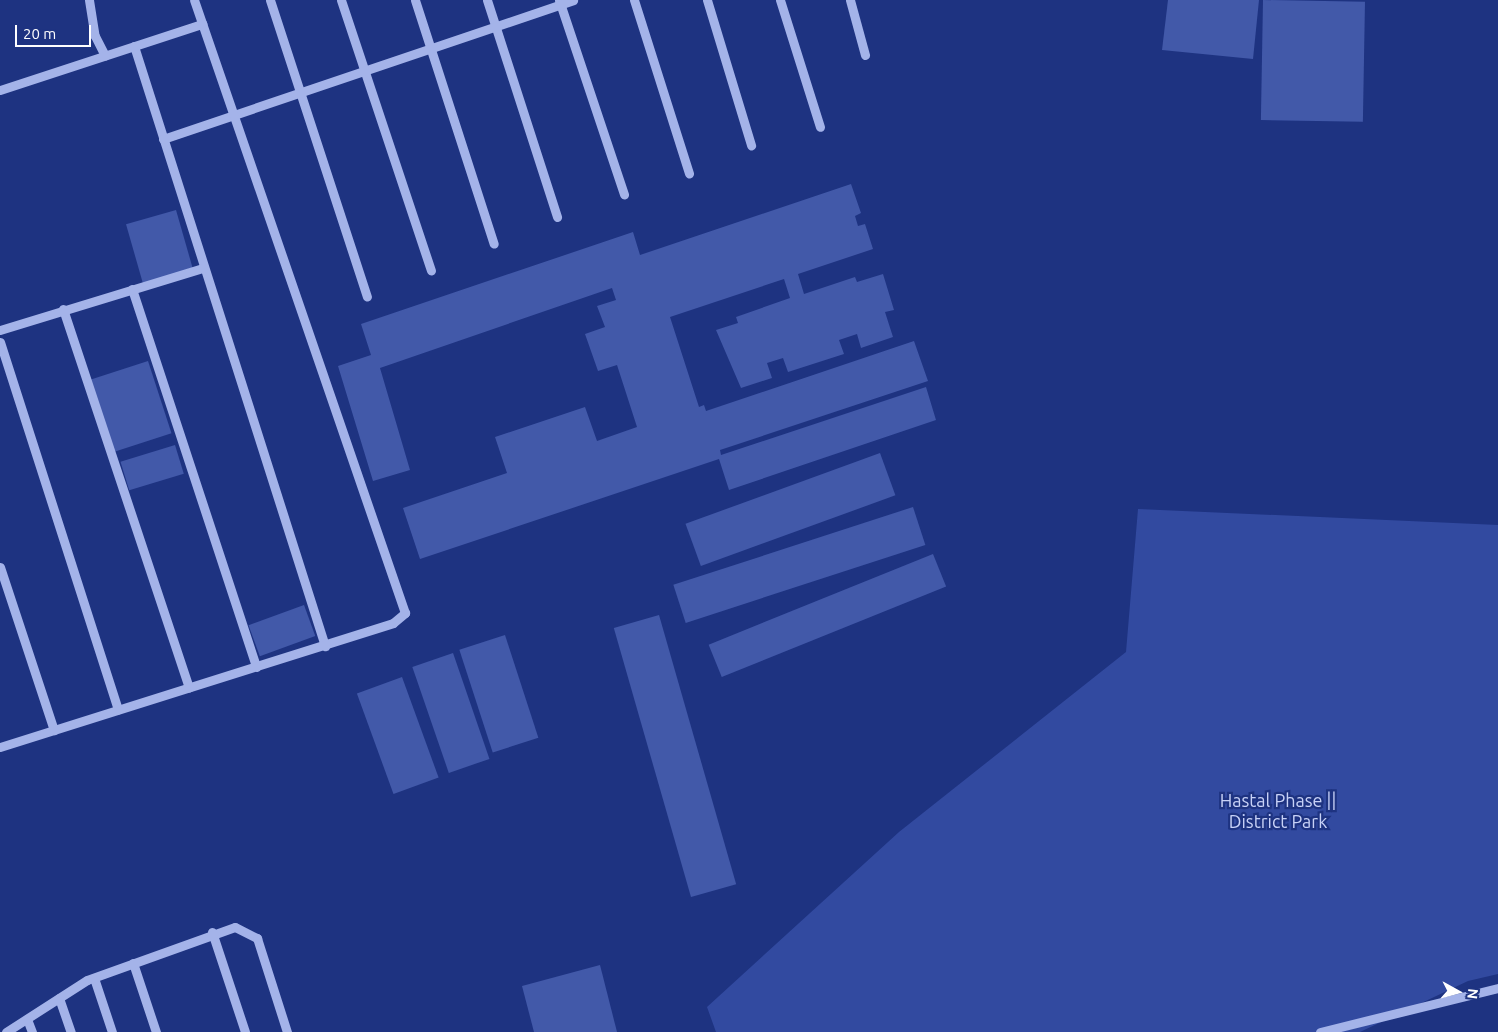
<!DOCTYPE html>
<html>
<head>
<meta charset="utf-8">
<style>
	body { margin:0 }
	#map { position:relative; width:1498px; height:1032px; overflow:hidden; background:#1e3381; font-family:Ubuntu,sans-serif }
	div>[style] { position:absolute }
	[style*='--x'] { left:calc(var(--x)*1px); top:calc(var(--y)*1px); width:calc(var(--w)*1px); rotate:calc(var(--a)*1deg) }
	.green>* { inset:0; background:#324aa0 }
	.building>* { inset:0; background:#4259a9; transform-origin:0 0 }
	.minor>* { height:9px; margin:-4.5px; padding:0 4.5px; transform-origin:4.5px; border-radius:4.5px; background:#a4b3e9 }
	span { translate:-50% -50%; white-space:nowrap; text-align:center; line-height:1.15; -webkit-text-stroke:4.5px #1e3381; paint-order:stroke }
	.park-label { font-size:18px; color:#c8d2f7 }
	.north { position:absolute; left:1433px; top:967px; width:50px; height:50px; -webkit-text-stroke:4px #1e3381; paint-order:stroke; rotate:97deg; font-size:14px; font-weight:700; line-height:20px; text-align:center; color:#fff }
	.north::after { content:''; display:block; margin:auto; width:18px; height:22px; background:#fff; clip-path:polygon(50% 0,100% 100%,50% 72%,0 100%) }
	.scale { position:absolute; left:15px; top:25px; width:76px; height:22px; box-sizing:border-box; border:2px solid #fff; border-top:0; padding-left:6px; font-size:15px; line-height:18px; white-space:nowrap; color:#fff; -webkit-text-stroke:4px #1e3381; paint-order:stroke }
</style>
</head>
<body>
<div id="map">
	<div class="green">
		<i style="clip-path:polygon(1138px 509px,1498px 525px,1498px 974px,1468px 981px,1360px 1032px,716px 1032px,707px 1007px,899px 832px,1126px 652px)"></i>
	</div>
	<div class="building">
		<i style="clip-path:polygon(1168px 0,1259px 0,1253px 59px,1162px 50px)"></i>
		<i style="left:1263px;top:0;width:102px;height:120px;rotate:1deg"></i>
		<i style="clip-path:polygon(851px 184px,861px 213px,855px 216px,858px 226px,865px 224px,873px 249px,798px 274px,804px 294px,855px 277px,857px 282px,883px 274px,894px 310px,885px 312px,893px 337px,861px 348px,857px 334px,839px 340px,844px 354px,788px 372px,783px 358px,767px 363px,772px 378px,741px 388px,716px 330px,738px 323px,736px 317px,790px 298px,784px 279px,670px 317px,699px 407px,704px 405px,706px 411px,914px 341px,928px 381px,720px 450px,721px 455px,926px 387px,936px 420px,729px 490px,719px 459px,420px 559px,403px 508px,507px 473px,495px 437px,585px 407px,597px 441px,637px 427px,617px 365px,598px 371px,585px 334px,605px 327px,597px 306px,616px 300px,612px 288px,380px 368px,410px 470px,373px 481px,338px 366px,371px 355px,361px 324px,633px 232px,640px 255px)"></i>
		<i style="left:176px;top:210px;width:61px;height:52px;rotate:74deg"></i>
		<i style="left:148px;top:361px;width:76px;height:60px;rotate:72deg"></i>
		<i style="left:175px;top:445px;width:30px;height:57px;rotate:73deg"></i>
		<i style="left:880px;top:453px;width:45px;height:207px;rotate:70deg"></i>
		<i style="left:913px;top:507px;width:40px;height:252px;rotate:72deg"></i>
		<i style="left:933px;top:554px;width:35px;height:242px;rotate:68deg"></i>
		<i style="left:304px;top:605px;width:33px;height:59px;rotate:70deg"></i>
		<i style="left:659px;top:615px;width:280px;height:47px;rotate:74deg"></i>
		<i style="left:505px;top:635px;width:108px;height:48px;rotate:72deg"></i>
		<i style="left:453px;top:653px;width:112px;height:43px;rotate:71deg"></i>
		<i style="left:402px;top:677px;width:107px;height:48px;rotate:70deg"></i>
		<i style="clip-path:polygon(600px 965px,617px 1032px,534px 1032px,522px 986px)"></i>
	</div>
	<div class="minor">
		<i style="--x:89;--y:0;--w:36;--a:81"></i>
		<i style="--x:95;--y:36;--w:22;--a:63"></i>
		<i style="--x:270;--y:0;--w:312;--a:71.9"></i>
		<i style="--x:341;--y:0;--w:285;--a:71.6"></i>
		<i style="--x:415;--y:0;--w:256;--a:72.1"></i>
		<i style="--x:487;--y:0;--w:228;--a:72.1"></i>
		<i style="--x:559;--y:0;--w:205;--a:71.5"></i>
		<i style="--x:634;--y:0;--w:182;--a:72.4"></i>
		<i style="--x:707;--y:0;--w:152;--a:73.1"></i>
		<i style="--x:780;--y:0;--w:133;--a:72.5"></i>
		<i style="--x:850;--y:0;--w:57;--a:74.7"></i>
		<i style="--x:134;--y:46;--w:630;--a:72.34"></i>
		<i style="--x:0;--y:90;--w:213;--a:-18.1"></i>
		<i style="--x:163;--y:139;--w:433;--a:-18.7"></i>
		<i style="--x:132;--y:289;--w:398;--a:71.8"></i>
		<i style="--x:63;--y:309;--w:399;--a:71.6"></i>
		<i style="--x:0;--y:330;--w:212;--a:-17"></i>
		<i style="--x:0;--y:342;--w:386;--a:72.2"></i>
		<i style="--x:0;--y:567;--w:172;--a:71.7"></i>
		<i style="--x:0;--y:747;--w:412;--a:-17.5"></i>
		<i style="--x:393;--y:623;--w:16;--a:-40"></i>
		<i style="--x:405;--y:613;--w:648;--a:-108.99"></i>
		<i style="--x:212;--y:932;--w:105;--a:71.7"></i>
		<i style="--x:133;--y:963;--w:73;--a:71.6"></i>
		<i style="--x:94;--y:978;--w:57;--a:71.6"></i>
		<i style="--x:59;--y:998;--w:36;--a:71"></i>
		<i style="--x:27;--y:1019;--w:14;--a:69"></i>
		<i style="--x:6;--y:1032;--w:96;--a:-32.7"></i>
		<i style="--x:87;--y:980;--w:157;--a:-19.7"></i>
		<i style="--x:235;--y:927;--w:25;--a:27"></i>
		<i style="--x:257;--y:938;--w:99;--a:72.3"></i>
		<i style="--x:1320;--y:1032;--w:183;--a:-13.9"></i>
	</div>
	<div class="park-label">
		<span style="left:1278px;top:811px">Hastal Phase ||<br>District Park</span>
	</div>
	<div class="north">N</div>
	<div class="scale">20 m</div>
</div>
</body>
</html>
